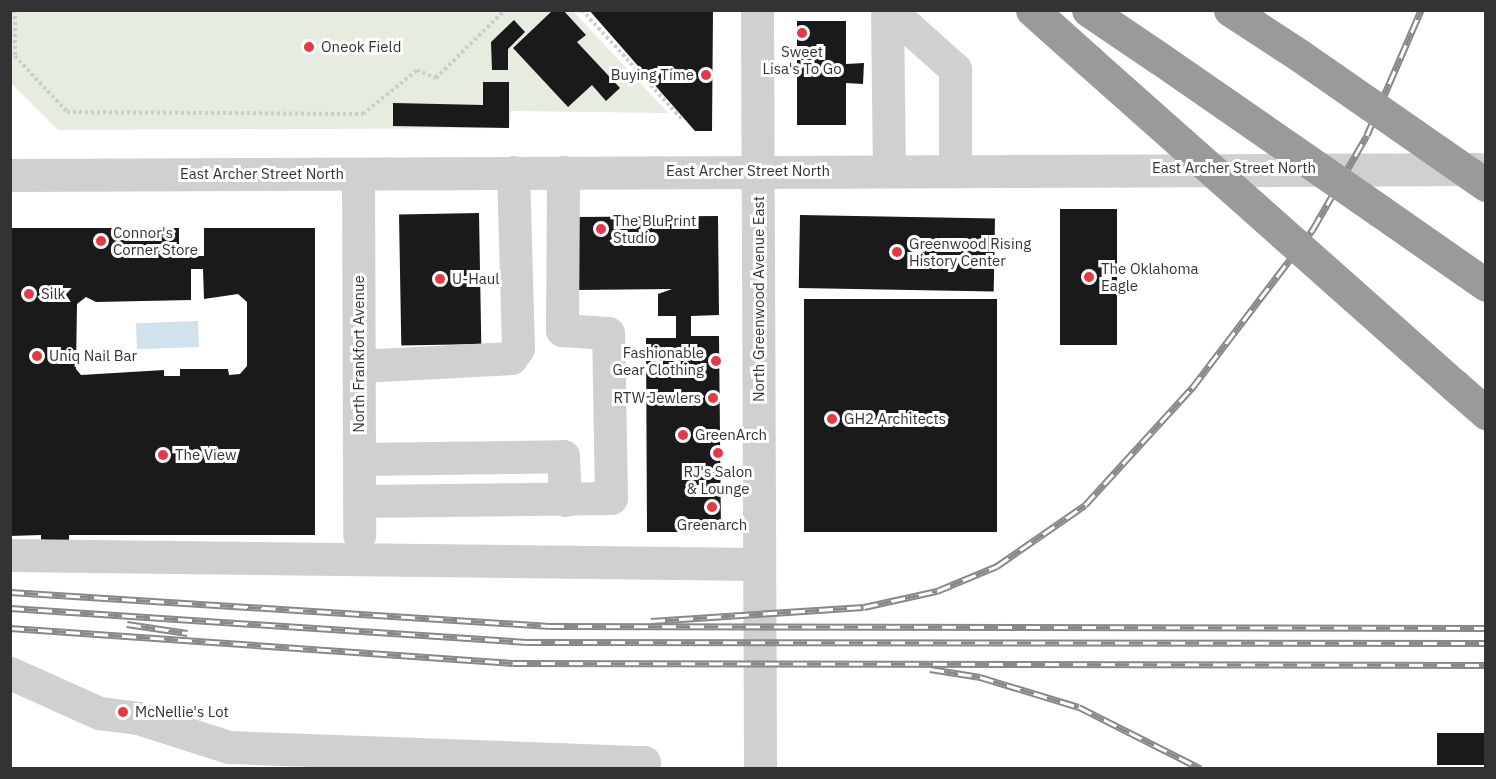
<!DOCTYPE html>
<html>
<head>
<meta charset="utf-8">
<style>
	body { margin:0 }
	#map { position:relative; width:1496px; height:779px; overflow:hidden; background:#fff; font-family:"IBM Plex Sans",sans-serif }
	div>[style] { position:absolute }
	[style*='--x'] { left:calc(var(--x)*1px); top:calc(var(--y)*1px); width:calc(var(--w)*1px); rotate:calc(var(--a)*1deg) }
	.green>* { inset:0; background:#e6ecdf }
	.water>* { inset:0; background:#cfe2ee; transform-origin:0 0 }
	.building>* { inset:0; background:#1a1a1a; transform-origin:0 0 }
	.path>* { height:4px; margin-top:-2px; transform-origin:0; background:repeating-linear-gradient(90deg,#cdcdcd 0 3px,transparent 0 6px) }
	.minor>* { height:33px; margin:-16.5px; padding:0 16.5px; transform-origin:16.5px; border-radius:16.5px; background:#d0d0d0 }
	.highway>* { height:33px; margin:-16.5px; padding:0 16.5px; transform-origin:16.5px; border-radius:16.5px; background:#9a9a9a }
	.rail>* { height:7px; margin-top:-3.5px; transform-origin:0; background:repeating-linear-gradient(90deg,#fff 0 14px,#888 0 28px); box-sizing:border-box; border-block:2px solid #888 }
	.highway-bridge>* { height:33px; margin:-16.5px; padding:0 16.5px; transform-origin:16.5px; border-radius:16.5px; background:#9a9a9a }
	.dots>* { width:16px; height:16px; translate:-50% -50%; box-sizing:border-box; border:3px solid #fff; border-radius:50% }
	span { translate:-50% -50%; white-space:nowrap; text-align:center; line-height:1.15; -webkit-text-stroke:6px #fff; paint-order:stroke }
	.poi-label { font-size:15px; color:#333 }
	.left { translate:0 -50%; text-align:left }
	.right { translate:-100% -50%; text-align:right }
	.street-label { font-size:15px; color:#333 }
	.frame { position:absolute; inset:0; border:12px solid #333; pointer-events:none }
</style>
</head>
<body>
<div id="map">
	<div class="green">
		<i style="clip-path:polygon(10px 11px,573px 11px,668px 113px,511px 111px,509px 128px,58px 130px,11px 83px)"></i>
	</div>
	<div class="water">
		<i style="left:198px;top:321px;width:26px;height:62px;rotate:88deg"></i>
	</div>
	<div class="building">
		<i style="clip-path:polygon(553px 10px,563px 10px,586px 35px,577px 42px,620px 88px,606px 101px,592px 85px,568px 107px,513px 48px)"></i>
		<i style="clip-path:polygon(589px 10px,713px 10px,712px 131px,695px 131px)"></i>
		<i style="clip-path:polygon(514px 20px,525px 32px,508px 49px,508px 70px,492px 70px,491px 42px)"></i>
		<i style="clip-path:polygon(797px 21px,846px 21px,846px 64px,864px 63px,863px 84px,846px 83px,846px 125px,797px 125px)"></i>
		<i style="clip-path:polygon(483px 82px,509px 82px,509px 128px,393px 126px,393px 103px,483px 105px)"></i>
		<i style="left:1060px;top:209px;width:57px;height:136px"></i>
		<i style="left:479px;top:213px;width:131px;height:80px;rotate:89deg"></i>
		<i style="left:800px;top:215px;width:195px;height:73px;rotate:1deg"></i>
		<i style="clip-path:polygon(718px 216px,719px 315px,691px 316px,691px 336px,719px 336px,721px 532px,647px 532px,646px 338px,676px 338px,676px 316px,658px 316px,658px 294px,672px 289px,575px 290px,574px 217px)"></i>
		<i style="clip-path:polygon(evenodd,10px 228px,179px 228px,179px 245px,191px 245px,191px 256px,204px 256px,204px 228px,315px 228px,315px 535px,69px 535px,69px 542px,41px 542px,41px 535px,10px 536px,10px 228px,191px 269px,203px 269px,204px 299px,238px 294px,247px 302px,247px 366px,240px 374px,229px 375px,228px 369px,180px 369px,180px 376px,164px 376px,164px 370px,81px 375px,76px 369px,77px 304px,86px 297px,96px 302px,191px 300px,191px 269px)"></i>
		<i style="left:804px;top:299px;width:193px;height:233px"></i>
		<i style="left:1437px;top:733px;width:49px;height:32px"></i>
	</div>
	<div class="path">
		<i style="--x:15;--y:10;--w:46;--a:90"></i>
		<i style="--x:15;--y:56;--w:76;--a:47.1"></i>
		<i style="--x:67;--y:112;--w:296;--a:0.4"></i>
		<i style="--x:363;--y:114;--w:70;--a:-39.2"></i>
		<i style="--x:417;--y:70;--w:21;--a:23"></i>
		<i style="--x:436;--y:78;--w:97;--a:-44.6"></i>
		<i style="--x:582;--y:10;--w:148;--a:47.5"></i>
	</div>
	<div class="minor">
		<i style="--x:757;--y:10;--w:758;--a:89.77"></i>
		<i style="--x:887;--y:10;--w:160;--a:89.3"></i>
		<i style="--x:889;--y:10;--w:89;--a:41.8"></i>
		<i style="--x:955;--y:69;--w:101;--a:90"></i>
		<i style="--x:358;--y:174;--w:361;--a:89.8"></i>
		<i style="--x:10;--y:175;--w:1468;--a:-0.23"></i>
		<i style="--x:359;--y:366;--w:152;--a:-3"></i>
		<i style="--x:511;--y:358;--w:12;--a:-55"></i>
		<i style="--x:518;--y:348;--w:176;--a:-91.6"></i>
		<i style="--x:359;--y:459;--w:204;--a:-0.8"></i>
		<i style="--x:563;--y:456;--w:44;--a:87.4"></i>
		<i style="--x:359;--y:501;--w:252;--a:-0.7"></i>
		<i style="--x:611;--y:498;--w:165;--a:-91"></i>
		<i style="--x:608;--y:333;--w:46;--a:-176.3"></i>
		<i style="--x:562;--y:330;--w:158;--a:-89.6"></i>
		<i style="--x:10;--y:555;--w:749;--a:0.69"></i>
		<i style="--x:10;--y:673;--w:98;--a:24.2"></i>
		<i style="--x:99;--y:713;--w:39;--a:7"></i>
		<i style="--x:138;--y:718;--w:96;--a:17.7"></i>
		<i style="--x:229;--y:747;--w:415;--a:2.1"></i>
		<i style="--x:644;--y:762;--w:6;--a:90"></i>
	</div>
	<div class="highway">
		<i style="--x:1032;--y:10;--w:76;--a:41.8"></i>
		<i style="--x:1088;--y:10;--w:86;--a:34.1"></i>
		<i style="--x:1230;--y:10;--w:82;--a:33.1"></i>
		<i style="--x:1380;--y:211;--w:129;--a:34.9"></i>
		<i style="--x:1454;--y:385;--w:43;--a:41.2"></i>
	</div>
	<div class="rail">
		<i style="--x:10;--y:592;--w:541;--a:3.6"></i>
		<i style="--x:550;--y:626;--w:936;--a:0.12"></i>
		<i style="--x:10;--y:608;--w:518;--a:3.76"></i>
		<i style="--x:527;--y:642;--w:959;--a:0.06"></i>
		<i style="--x:651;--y:621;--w:213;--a:-3.8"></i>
		<i style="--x:864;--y:607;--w:75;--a:-12.4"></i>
		<i style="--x:937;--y:591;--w:65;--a:-22.6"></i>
		<i style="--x:997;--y:566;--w:107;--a:-34.7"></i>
		<i style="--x:1085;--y:505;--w:159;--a:-47.6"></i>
		<i style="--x:1192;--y:388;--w:200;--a:-52.7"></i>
		<i style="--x:1313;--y:229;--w:108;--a:-60.1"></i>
		<i style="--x:1367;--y:135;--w:136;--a:-66.6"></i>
		<i style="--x:127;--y:624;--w:61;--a:8.5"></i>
		<i style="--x:10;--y:628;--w:504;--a:3.98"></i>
		<i style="--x:513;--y:663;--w:973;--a:0.12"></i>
		<i style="--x:930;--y:669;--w:51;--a:9.1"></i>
		<i style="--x:980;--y:677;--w:103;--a:16.9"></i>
		<i style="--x:1079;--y:707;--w:136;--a:26.8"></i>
	</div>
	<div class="highway-bridge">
		<i style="--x:1299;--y:55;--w:228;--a:34.8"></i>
		<i style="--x:1159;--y:58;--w:269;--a:34.7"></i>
		<i style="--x:1089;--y:61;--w:488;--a:41.6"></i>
	</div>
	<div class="dots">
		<i style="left:802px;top:33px;background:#e63946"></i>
		<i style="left:309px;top:47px;background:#e63946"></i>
		<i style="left:706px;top:75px;background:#e63946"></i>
		<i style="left:601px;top:229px;background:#e63946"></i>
		<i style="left:101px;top:241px;background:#e63946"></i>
		<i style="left:897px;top:252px;background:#e63946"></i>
		<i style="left:1089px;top:277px;background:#e63946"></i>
		<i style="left:440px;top:279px;background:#e63946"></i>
		<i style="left:29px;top:294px;background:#e63946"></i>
		<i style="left:37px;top:356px;background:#e63946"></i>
		<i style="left:716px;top:361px;background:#e63946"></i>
		<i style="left:713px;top:398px;background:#e63946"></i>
		<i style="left:832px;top:419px;background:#e63946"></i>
		<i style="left:683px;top:435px;background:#e63946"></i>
		<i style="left:718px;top:453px;background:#e63946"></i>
		<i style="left:163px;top:455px;background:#e63946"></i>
		<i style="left:712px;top:507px;background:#e63946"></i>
		<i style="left:123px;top:712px;background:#e63946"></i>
	</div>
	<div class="poi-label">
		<span class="left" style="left:321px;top:47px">Oneok Field</span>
		<span style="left:802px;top:60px">Sweet<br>Lisa's To Go</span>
		<span class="right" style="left:694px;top:75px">Buying Time</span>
		<span class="left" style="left:613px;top:229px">The BluPrint<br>Studio</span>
		<span class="left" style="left:113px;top:241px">Connor's<br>Corner Store</span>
		<span class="left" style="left:909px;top:252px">Greenwood Rising<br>History Center</span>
		<span class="left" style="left:1101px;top:277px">The Oklahoma<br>Eagle</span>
		<span class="left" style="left:452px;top:279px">U-Haul</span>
		<span class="left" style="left:41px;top:294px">Silk</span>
		<span class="right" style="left:704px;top:361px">Fashionable<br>Gear Clothing</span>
		<span class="left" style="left:49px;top:356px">Uniq Nail Bar</span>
		<span class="right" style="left:701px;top:398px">RTW Jewlers</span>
		<span class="left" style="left:844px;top:419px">GH2 Architects</span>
		<span class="left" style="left:695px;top:435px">GreenArch</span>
		<span class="left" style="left:175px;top:455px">The View</span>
		<span style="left:718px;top:480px">RJ's Salon<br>&amp; Lounge</span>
		<span style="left:712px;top:525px">Greenarch</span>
		<span class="left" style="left:135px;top:712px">McNellie's Lot</span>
	</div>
	<div class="street-label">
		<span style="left:1234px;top:168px">East Archer Street North</span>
		<span style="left:748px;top:171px">East Archer Street North</span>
		<span style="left:262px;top:174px">East Archer Street North</span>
		<span style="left:759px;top:299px;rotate:-90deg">North Greenwood Avenue East</span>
		<span style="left:359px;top:354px;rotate:-90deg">North Frankfort Avenue</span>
	</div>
	<div class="frame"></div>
</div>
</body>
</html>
